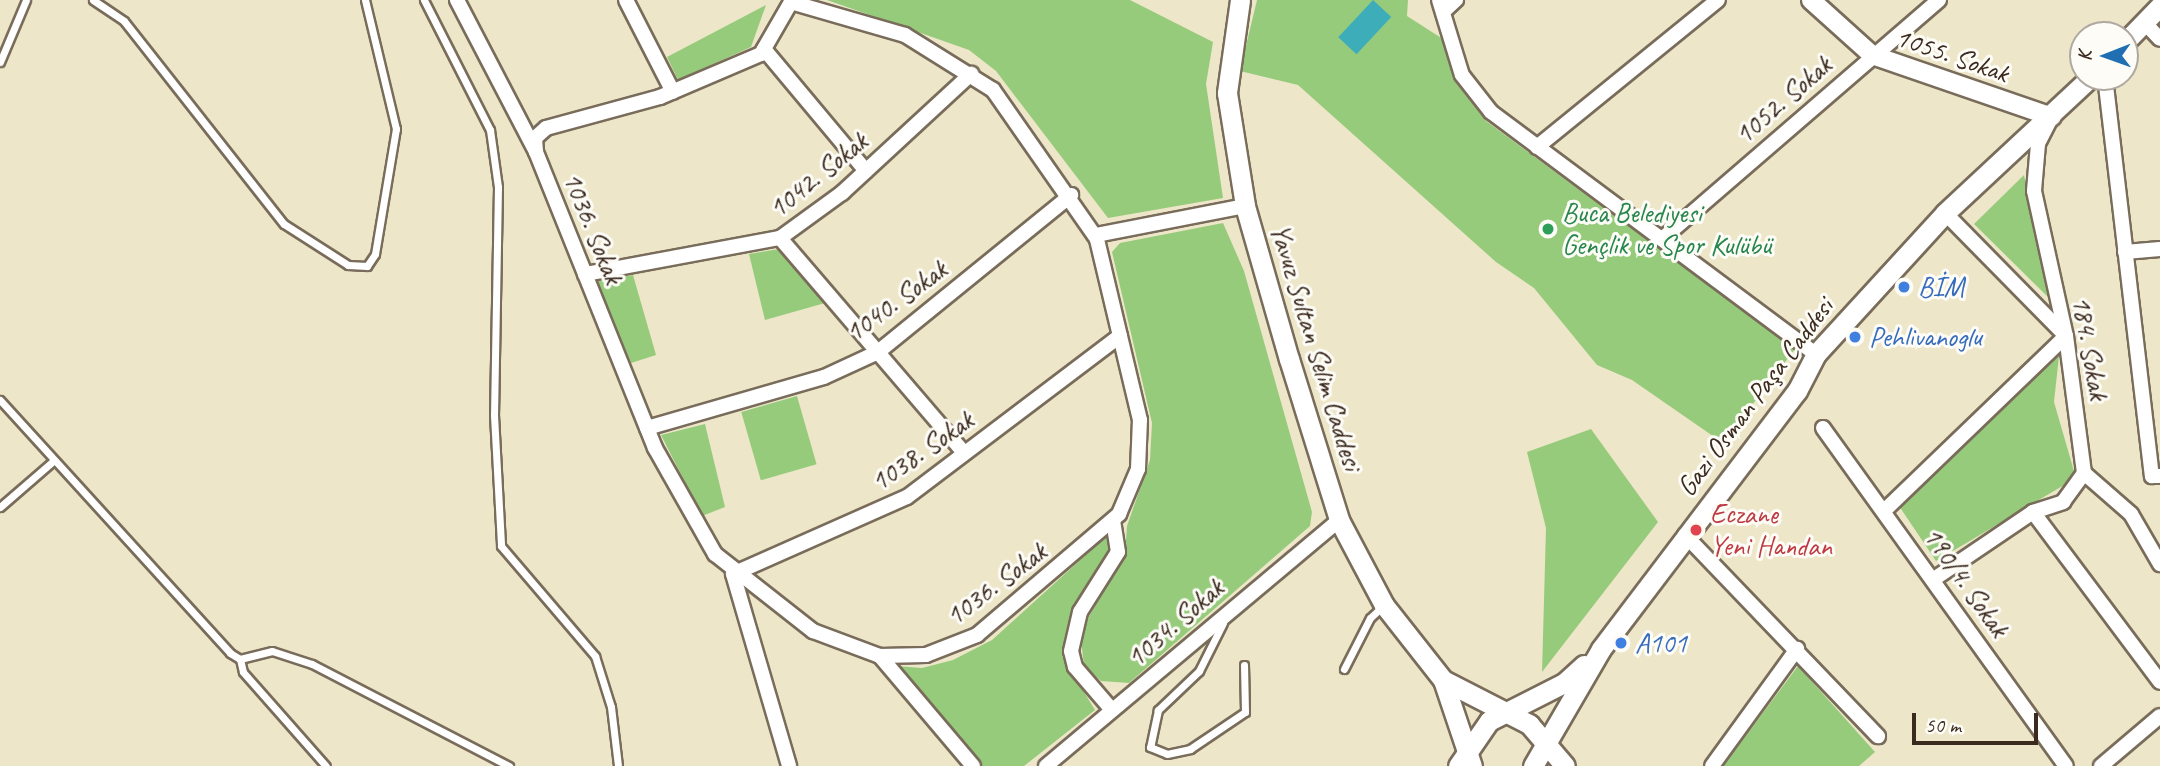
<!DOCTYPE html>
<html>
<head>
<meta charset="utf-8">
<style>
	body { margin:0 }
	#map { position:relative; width:2160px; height:766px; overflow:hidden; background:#ede6c9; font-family:Caveat,sans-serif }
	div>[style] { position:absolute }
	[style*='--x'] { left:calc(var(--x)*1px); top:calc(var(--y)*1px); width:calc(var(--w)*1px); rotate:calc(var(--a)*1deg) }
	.green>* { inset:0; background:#97cb7c; transform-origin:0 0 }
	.water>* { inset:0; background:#3daeb9; transform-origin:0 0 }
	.roads { filter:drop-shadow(2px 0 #796c5a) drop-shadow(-2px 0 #796c5a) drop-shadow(0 2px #796c5a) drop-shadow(0 -2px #796c5a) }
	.service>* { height:7px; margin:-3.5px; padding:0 3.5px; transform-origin:3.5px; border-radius:3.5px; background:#fff }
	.minor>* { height:14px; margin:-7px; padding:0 7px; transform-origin:7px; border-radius:7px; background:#fff }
	.tertiary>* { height:18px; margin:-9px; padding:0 9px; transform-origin:9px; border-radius:9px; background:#fff }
	.secondary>* { height:19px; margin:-9.5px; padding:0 9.5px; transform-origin:9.5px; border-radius:9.5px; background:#fff }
	.dots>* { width:19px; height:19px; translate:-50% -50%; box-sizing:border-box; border:4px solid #fdfcf7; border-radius:50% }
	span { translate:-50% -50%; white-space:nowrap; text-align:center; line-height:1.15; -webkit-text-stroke:6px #fdfcf7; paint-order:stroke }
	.street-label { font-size:28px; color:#3b2a1e }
	.leisure-label { font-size:28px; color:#27864d }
	.left { translate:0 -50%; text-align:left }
	.shop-label { font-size:28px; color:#366cbe }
	.health-label { font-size:28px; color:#be3a42 }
	.north { position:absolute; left:2069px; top:21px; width:70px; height:70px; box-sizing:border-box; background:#fdfcf7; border:2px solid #afa8a0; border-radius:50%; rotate:269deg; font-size:19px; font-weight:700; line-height:28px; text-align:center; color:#3b2a1e }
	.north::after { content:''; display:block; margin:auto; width:24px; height:32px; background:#1f6fb2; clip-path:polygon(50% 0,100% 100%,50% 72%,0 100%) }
	.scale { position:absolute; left:1912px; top:713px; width:126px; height:32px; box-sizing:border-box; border:4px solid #3b2a1e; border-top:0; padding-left:9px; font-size:21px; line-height:24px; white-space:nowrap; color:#3b2a1e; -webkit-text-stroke:5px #fdfcf7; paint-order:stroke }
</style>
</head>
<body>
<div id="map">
	<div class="green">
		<i style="clip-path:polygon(827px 0,1130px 0,1213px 42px,1206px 84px,1223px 198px,1108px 218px,996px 71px,969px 50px)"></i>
		<i style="clip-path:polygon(1257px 0,1408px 0,1407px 16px,1446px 41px,1457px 84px,1486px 121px,1795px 349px,1723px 443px,1632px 380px,1597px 365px,1534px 288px,1496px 262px,1298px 85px,1240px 71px)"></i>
		<i style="clip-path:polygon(766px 5px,751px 47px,678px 80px,667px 57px)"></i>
		<i style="clip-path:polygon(2024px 175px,2051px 300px,1974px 224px)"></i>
		<i style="clip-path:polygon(1223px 223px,1244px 271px,1312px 512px,1310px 526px,1129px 683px,1101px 681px,1084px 666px,1080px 632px,1125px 555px,1127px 526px,1150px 460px,1152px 423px,1112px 252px,1120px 243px)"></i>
		<i style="clip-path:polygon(779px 249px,825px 303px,765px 320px,749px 254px)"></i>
		<i style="clip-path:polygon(633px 275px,656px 355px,631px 363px,597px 281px)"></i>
		<i style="clip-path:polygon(2059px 356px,2054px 402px,2076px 478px,1936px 561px,1899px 506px)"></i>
		<i style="left:797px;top:396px;width:71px;height:58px;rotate:74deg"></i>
		<i style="clip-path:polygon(705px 424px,725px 507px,702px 516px,661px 435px)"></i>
		<i style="clip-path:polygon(1591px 429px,1658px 522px,1542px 672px,1546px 528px,1527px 452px)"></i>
		<i style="clip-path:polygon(1110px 533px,1114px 548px,1079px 603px,1062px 656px,1095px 710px,1024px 766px,974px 766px,896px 666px,922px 668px,953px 660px,992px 640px)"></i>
		<i style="clip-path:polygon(1798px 666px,1875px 752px,1859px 766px,1723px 766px)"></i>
	</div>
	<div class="water">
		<i style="left:1373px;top:0;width:25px;height:51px;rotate:43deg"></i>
	</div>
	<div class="roads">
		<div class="service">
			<i style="--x:93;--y:0;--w:37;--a:34"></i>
			<i style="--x:124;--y:21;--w:258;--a:51.8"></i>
			<i style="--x:284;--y:224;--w:76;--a:32.6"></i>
			<i style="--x:348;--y:265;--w:19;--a:3"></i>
			<i style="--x:367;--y:266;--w:14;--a:-56"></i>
			<i style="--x:375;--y:254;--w:127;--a:-80.5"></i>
			<i style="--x:396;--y:129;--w:133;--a:-103.5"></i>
			<i style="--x:424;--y:0;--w:146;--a:63.1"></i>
			<i style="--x:490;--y:130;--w:58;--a:82"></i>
			<i style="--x:498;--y:187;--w:228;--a:91"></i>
			<i style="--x:494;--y:415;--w:131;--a:86.9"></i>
			<i style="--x:501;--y:546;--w:145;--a:49.5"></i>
			<i style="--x:595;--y:656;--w:53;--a:72.6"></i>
			<i style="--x:611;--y:707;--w:59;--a:83.2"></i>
			<i style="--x:0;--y:62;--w:67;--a:-67.2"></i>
			<i style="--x:0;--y:400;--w:342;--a:47.7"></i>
			<i style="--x:230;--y:653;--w:12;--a:31"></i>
			<i style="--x:240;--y:659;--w:33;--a:-14"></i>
			<i style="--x:272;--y:651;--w:42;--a:18"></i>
			<i style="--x:312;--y:664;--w:222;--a:27.4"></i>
			<i style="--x:0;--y:507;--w:69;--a:-40.9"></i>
			<i style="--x:1223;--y:623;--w:54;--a:116.6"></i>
			<i style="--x:1199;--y:671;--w:57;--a:136.4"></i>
			<i style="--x:1158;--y:710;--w:38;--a:102"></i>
			<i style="--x:1150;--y:747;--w:18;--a:22"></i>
			<i style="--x:1167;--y:754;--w:24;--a:-12"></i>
			<i style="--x:1190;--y:749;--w:66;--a:-33.9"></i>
			<i style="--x:1245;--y:712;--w:47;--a:-91.2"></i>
			<i style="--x:240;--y:659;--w:13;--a:77"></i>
			<i style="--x:243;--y:672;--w:125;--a:48.6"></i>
			<i style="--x:1344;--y:669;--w:57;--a:-63"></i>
			<i style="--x:1370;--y:618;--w:19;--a:-43"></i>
		</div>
		<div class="minor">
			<i style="--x:457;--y:0;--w:171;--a:62.5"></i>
			<i style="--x:536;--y:152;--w:319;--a:68.1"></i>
			<i style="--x:655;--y:448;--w:122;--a:60.5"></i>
			<i style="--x:715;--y:554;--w:125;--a:38.2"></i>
			<i style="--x:813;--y:631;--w:72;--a:20.5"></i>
			<i style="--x:880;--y:656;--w:46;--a:-1.2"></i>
			<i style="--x:926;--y:655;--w:55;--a:-21.4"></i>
			<i style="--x:977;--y:635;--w:187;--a:-40.4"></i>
			<i style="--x:1119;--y:514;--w:49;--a:-67.1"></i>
			<i style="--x:1138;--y:469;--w:49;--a:-87.7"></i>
			<i style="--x:1140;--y:420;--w:186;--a:-103.4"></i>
			<i style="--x:1097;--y:239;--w:182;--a:-124.9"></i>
			<i style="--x:993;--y:90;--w:104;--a:-148"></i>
			<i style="--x:905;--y:35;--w:119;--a:-163.9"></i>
			<i style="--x:626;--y:0;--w:103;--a:62.9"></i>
			<i style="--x:1439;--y:0;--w:78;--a:73"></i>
			<i style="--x:1462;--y:75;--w:47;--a:51.9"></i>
			<i style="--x:1491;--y:112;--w:405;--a:36.7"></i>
			<i style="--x:1443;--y:12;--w:18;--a:-43"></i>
			<i style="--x:2144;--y:22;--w:23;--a:47"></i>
			<i style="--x:764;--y:49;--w:159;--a:50.1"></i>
			<i style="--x:2105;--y:77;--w:402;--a:83.3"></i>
			<i style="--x:2152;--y:476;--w:8;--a:0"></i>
			<i style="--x:2050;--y:120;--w:27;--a:117"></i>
			<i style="--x:2038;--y:144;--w:47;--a:94.9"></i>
			<i style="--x:2034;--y:191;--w:148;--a:77.6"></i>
			<i style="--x:2066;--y:336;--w:138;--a:82.5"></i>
			<i style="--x:2084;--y:473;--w:62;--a:41.1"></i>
			<i style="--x:2131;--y:514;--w:58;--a:59.9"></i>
			<i style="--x:1537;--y:147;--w:233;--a:-39.1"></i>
			<i style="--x:536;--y:152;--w:14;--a:-94"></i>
			<i style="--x:535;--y:138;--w:15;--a:-42"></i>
			<i style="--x:546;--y:128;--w:118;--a:-15.2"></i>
			<i style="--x:660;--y:97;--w:110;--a:-23.1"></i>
			<i style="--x:761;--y:54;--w:60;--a:-60"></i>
			<i style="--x:1945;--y:213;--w:171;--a:45.5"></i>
			<i style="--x:1096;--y:235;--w:152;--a:-11"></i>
			<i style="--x:780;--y:238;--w:283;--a:49.4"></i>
			<i style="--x:1662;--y:239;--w:366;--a:-40.8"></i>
			<i style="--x:2125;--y:252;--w:35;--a:-5"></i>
			<i style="--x:585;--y:274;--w:198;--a:-10.5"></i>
			<i style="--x:780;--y:238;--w:77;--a:-36"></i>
			<i style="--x:842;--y:193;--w:176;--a:-42.7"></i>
			<i style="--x:647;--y:428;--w:184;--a:-16.1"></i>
			<i style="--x:824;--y:377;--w:60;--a:-24.8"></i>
			<i style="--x:878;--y:352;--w:249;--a:-39.1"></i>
			<i style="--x:1823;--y:428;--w:416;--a:54.3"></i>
			<i style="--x:1885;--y:510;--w:251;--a:-43.9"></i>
			<i style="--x:2033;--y:512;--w:212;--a:53.2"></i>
			<i style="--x:1685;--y:535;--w:279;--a:46.2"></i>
			<i style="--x:733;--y:574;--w:190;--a:-23.9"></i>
			<i style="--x:907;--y:497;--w:267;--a:-37.1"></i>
			<i style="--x:733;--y:574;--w:200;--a:73.7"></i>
			<i style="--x:1934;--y:579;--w:120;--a:-34.1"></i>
			<i style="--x:2033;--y:512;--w:32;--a:-18"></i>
			<i style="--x:2063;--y:502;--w:36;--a:-54"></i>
			<i style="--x:880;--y:656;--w:144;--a:49.8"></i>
			<i style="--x:1112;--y:710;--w:57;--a:-130.7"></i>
			<i style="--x:1075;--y:667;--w:16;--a:-104"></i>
			<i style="--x:1071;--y:651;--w:40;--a:-77"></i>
			<i style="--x:1080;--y:612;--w:71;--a:-57.7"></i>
			<i style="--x:1118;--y:552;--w:32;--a:-99"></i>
			<i style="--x:1046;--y:766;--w:383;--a:-40"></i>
			<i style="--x:1712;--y:766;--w:145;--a:-54"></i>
			<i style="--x:2101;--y:766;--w:77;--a:-40.3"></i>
		</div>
		<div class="tertiary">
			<i style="--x:1811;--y:0;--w:82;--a:42"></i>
			<i style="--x:1872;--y:55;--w:190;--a:19"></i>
		</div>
		<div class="secondary">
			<i style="--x:1240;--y:0;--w:94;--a:98"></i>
			<i style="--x:1227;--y:93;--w:114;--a:80.9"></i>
			<i style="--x:1245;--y:206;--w:159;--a:74"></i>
			<i style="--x:1289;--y:359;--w:169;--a:72.7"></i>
			<i style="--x:1339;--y:520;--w:96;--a:62.1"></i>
			<i style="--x:1384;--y:605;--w:95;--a:51.8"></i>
			<i style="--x:1443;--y:680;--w:91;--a:71.4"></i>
			<i style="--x:2125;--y:42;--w:50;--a:-45.8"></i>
			<i style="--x:1443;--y:680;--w:97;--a:27.1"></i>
			<i style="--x:1529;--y:724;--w:55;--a:49.4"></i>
			<i style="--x:1458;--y:766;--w:55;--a:-55.4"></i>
			<i style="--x:1489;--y:721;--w:84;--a:-26.9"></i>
			<i style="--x:1564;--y:683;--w:27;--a:-42"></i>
			<i style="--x:1533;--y:766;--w:135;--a:-59.8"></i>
			<i style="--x:1601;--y:649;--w:324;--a:-52.8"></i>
			<i style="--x:1797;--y:391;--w:42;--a:-62.8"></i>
			<i style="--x:1816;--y:354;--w:191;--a:-47.5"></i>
			<i style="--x:1945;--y:213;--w:200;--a:-43"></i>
		</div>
	</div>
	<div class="dots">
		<i style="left:1548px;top:229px;background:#2e9e5b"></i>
		<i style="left:1904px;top:287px;background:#3f7fe0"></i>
		<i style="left:1855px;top:337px;background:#3f7fe0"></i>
		<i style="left:1696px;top:530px;background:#e0444e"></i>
		<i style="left:1621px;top:643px;background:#3f7fe0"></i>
	</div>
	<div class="street-label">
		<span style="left:1952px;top:55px;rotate:19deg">1055. Sokak</span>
		<span style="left:1783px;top:100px;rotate:-41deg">1052. Sokak</span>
		<span style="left:818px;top:175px;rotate:-39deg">1042. Sokak</span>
		<span style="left:593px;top:228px;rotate:68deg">1036. Sokak</span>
		<span style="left:896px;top:301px;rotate:-36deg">1040. Sokak</span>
		<span style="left:1316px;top:347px;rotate:73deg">Yavuz Sultan Selim Caddesi</span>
		<span style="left:2090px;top:348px;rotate:80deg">184. Sokak</span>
		<span style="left:1755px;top:397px;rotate:-53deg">Gazi Osman Paşa Caddesi</span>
		<span style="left:922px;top:451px;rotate:-35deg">1038. Sokak</span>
		<span style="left:1966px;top:582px;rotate:55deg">190/4. Sokak</span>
		<span style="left:996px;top:584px;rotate:-37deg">1036. Sokak</span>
		<span style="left:1175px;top:623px;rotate:-41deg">1034. Sokak</span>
	</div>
	<div class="leisure-label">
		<span class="left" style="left:1562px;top:229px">Buca Belediyesi<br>Gençlik ve Spor Kulübü</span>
	</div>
	<div class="shop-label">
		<span class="left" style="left:1918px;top:287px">BİM</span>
		<span class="left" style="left:1869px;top:337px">Pehlivanoglu</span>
		<span class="left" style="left:1635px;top:643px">A101</span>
	</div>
	<div class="health-label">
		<span class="left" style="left:1710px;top:530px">Eczane<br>Yeni Handan</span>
	</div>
	<div class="north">K</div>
	<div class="scale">50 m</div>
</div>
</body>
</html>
